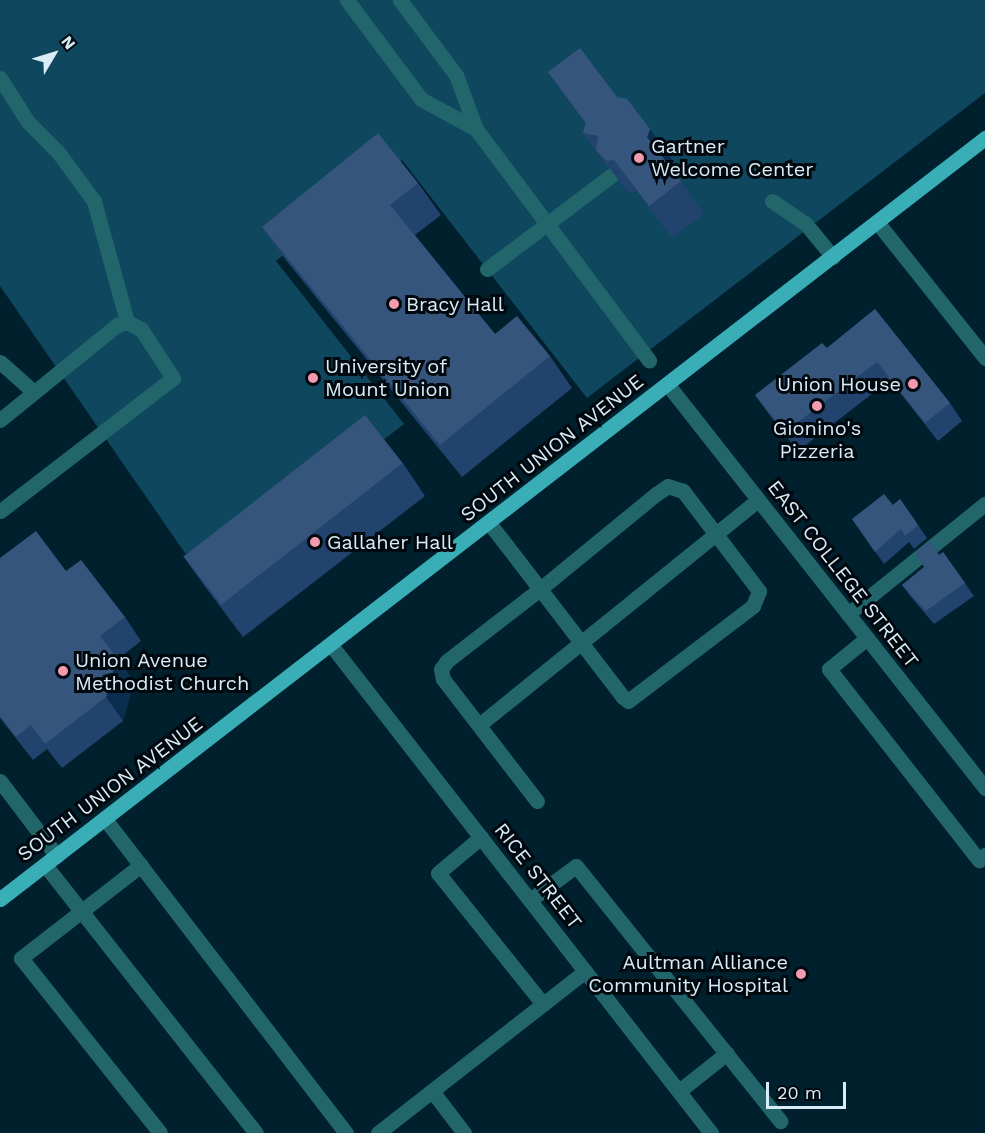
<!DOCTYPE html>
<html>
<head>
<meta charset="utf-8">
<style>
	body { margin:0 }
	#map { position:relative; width:985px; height:1133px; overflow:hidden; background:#00202e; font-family:"Work Sans",sans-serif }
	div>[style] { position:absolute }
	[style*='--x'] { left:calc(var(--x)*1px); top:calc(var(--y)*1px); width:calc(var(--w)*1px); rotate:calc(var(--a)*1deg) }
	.green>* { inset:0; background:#0e475e }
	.minor>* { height:15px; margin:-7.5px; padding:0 7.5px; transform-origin:7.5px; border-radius:7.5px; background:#22666c }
	.major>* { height:15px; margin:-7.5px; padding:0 7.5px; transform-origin:7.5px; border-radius:7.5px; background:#3aaeb7 }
	.wall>* { inset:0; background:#21436d }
	.shaded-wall>* { inset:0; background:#0b2d4e }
	.building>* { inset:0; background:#35557c; transform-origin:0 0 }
	.dots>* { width:16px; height:16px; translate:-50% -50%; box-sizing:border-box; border:3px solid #00080e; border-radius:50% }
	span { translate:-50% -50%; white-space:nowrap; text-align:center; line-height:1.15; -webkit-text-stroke:6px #00080e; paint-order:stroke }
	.poi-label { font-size:20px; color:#d9ecf6 }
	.left { translate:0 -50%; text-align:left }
	.right { translate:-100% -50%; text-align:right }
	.street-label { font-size:20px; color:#d9ecf6 }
	.north { position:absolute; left:24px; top:24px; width:60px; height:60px; -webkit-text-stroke:4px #00080e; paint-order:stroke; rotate:52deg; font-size:16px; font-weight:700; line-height:24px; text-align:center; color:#d9ecf6 }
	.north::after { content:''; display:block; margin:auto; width:21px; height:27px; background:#d9ecf6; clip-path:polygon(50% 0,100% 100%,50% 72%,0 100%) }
	.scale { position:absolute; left:766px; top:1082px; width:80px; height:27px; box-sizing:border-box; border:3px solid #d9ecf6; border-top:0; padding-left:8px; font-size:18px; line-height:21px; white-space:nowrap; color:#d9ecf6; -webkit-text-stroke:4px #00080e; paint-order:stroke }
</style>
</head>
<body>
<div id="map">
	<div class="green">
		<i style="clip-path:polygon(0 0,985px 0,985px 93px,587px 398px,402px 160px,276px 261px,404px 424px,203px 579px,0 286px)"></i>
	</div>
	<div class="minor">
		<i style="--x:347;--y:0;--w:124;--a:53.2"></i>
		<i style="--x:421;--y:99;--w:63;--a:28.6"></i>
		<i style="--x:400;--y:0;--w:94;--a:53.3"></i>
		<i style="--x:456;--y:75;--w:58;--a:69.7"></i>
		<i style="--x:476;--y:129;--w:289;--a:53.2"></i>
		<i style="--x:0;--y:78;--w:52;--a:57.5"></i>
		<i style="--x:28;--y:122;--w:42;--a:45"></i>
		<i style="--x:58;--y:152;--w:61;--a:53.7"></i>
		<i style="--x:94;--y:201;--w:125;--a:74.7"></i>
		<i style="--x:772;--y:201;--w:40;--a:34"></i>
		<i style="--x:805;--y:223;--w:44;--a:50.5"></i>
		<i style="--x:877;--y:222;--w:174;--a:51.5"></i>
		<i style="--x:487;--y:269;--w:158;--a:-37"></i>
		<i style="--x:0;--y:362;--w:45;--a:41.4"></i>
		<i style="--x:668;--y:385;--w:513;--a:51.81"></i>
		<i style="--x:0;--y:420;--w:151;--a:-39.1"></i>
		<i style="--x:117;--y:325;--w:10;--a:-17"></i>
		<i style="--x:127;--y:322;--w:16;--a:27"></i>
		<i style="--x:141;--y:329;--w:59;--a:56.9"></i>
		<i style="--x:173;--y:378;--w:218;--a:142.4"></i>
		<i style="--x:489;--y:523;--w:29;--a:52"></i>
		<i style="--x:507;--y:546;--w:54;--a:52.5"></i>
		<i style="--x:540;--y:589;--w:136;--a:52.5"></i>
		<i style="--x:623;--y:697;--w:6;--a:39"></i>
		<i style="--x:628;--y:701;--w:157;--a:-37.2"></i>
		<i style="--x:753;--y:606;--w:16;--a:-68"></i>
		<i style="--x:759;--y:591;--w:126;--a:-127.2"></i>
		<i style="--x:683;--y:491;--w:16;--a:-162"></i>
		<i style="--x:668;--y:486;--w:14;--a:146"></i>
		<i style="--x:656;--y:494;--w:150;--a:140.7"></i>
		<i style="--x:540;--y:589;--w:118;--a:142.3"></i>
		<i style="--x:447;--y:661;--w:10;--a:127"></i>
		<i style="--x:441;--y:669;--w:10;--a:79"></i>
		<i style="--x:443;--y:679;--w:154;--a:52.4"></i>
		<i style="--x:848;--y:614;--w:176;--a:-38.8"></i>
		<i style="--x:867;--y:638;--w:49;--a:140.8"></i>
		<i style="--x:829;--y:669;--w:243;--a:51.9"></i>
		<i style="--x:979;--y:860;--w:8;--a:-40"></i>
		<i style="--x:331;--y:645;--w:619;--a:52.09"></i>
		<i style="--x:479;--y:725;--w:358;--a:-38.9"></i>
		<i style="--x:0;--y:781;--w:94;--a:52.8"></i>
		<i style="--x:105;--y:819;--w:396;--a:52.5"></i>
		<i style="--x:481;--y:837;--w:56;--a:140.1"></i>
		<i style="--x:438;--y:873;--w:168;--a:51.3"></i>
		<i style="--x:45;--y:865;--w:341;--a:51.8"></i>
		<i style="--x:141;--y:865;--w:152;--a:142.2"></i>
		<i style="--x:21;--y:958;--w:223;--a:51.5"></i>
		<i style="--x:530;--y:900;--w:57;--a:-36.5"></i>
		<i style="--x:576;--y:866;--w:327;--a:51.3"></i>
		<i style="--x:432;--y:1091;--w:53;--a:52.7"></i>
		<i style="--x:679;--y:1091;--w:61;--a:-38.4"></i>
		<i style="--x:378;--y:1133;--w:263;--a:-38"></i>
	</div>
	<div class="major">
		<i style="--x:0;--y:899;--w:1245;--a:-37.69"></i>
	</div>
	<div class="wall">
		<i style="clip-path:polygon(548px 72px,617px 97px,673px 161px,671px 167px,704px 214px,672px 238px,637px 192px,628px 193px,608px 166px,606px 165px,583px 133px,586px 125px)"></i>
		<i style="clip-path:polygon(418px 183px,441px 215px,415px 235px,495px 334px,550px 356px,572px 388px,462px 477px,285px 259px,262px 227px)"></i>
		<i style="clip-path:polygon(875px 309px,950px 403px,962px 421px,938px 441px,890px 380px,798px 451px,768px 413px,755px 395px,827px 348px)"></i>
		<i style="clip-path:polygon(403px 463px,425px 496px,243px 637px,206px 588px,183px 556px)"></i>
		<i style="clip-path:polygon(900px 499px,927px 538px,914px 549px,909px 542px,884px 564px,852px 519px,893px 505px)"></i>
		<i style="clip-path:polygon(943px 552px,974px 596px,934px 624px,911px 597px,902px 585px)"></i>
		<i style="clip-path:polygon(0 558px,125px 617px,141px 641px,118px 659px,134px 682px,123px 721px,62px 768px,47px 749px,33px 760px,0 718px)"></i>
	</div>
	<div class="shaded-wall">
		<i style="clip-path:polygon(650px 129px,673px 161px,670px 169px,647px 137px)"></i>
		<i style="clip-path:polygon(117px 658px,134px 682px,123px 721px,106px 697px)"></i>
	</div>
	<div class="building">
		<i style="clip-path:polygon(580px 48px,617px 97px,627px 99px,650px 129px,647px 137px,681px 181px,649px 206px,614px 160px,606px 161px,596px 150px,598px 136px,583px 133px,586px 123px,548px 72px)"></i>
		<i style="clip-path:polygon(378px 133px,418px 183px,390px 205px,495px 334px,517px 316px,550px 356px,440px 445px,262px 227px)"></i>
		<i style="clip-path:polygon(875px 309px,950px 403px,925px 423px,877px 362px,785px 432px,755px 395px,822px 343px,827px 348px)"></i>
		<i style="left:365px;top:415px;width:61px;height:230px;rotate:52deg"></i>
		<i style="clip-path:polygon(884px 494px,893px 505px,900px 499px,918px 525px,905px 536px,901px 529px,875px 552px,852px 519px)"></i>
		<i style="clip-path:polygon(36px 531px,66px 571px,81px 560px,125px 617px,100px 636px,117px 658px,106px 697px,45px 744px,31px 725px,16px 737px,0 716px,0 558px)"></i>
		<i style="clip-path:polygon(930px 541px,939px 555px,943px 552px,965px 583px,926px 611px,902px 585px,924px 567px,915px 553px)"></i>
	</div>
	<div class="dots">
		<i style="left:639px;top:158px;background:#f29ab0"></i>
		<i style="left:394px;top:304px;background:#f29ab0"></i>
		<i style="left:313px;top:378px;background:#f29ab0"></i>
		<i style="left:913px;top:384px;background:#f29ab0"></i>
		<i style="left:817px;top:406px;background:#f29ab0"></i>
		<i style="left:315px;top:542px;background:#f29ab0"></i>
		<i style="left:63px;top:671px;background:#f29ab0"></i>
		<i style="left:801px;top:974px;background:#f29ab0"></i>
	</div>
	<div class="poi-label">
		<span class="left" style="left:651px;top:158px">Gartner<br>Welcome Center</span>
		<span class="left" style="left:406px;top:304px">Bracy Hall</span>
		<span class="left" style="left:325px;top:378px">University of<br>Mount Union</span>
		<span class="right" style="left:901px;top:384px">Union House</span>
		<span style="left:817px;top:440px">Gionino's<br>Pizzeria</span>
		<span class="left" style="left:327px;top:542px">Gallaher Hall</span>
		<span class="left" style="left:75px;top:672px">Union Avenue<br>Methodist Church</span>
		<span class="right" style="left:788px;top:974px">Aultman Alliance<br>Community Hospital</span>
	</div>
	<div class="street-label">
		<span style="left:552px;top:448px;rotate:-38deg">SOUTH UNION AVENUE</span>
		<span style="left:843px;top:574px;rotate:52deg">EAST COLLEGE STREET</span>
		<span style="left:110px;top:789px;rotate:-37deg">SOUTH UNION AVENUE</span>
		<span style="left:538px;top:876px;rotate:52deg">RICE STREET</span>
	</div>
	<div class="north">N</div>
	<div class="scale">20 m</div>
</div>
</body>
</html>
